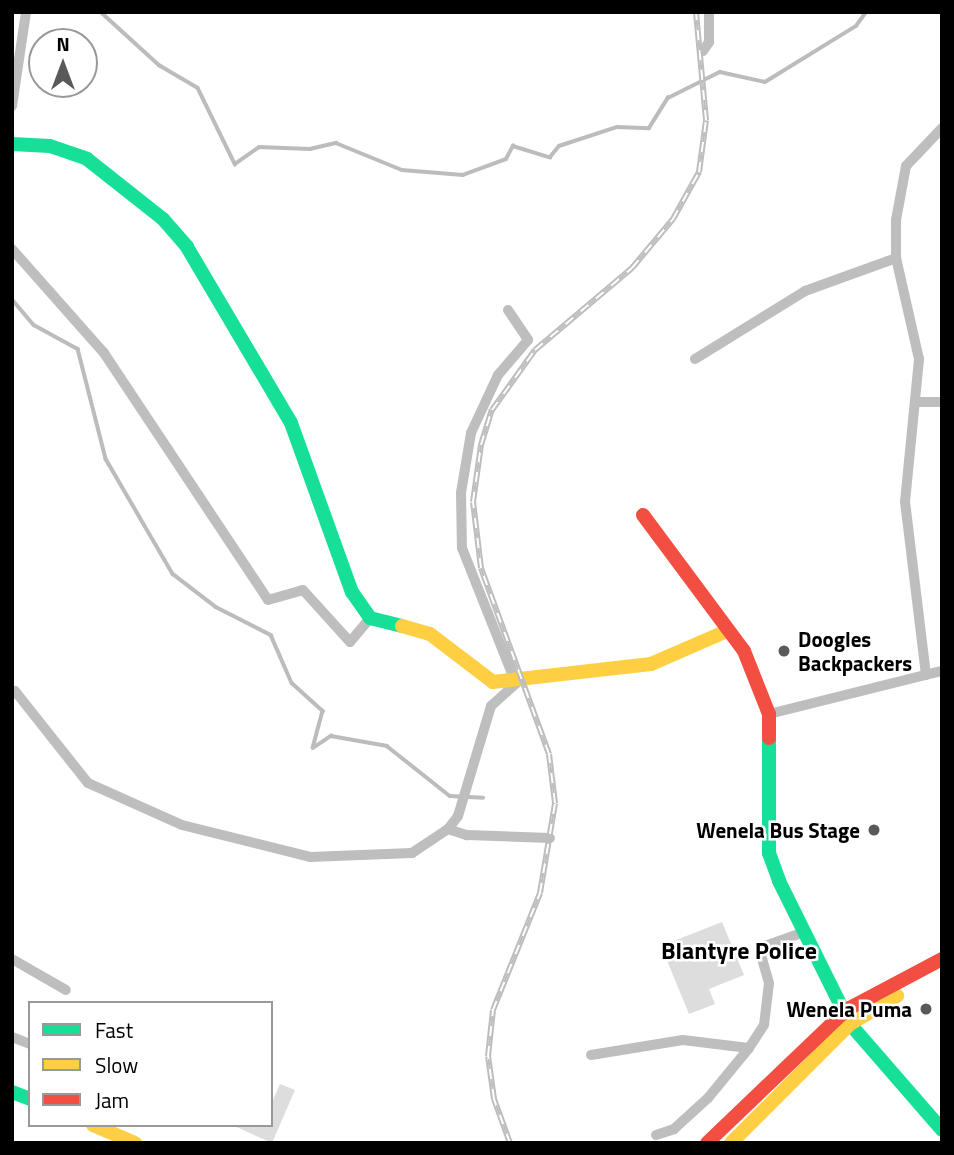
<!DOCTYPE html>
<html>
<head>
<meta charset="utf-8">
<style>
	body { margin:0 }
	#map { position:relative; width:954px; height:1155px; overflow:hidden; background:#fff; font-family:"Titillium Web",sans-serif }
	div>[style] { position:absolute }
	[style*='--x'] { left:calc(var(--x)*1px); top:calc(var(--y)*1px); width:calc(var(--w)*1px); rotate:calc(var(--a)*1deg) }
	.stream>* { height:3.5px; margin:-1.75px; padding:0 1.75px; transform-origin:1.75px; border-radius:1.75px; background:#bcbcbc }
	.building>* { inset:0; background:#ddd }
	.street>* { height:10px; margin:-5px; padding:0 5px; transform-origin:5px; border-radius:5px; background:#bebebe }
	.fast>* { height:14px; margin:-7px; padding:0 7px; transform-origin:7px; border-radius:7px; background:#16e098 }
	.slow>* { height:14px; margin:-7px; padding:0 7px; transform-origin:7px; border-radius:7px; background:#ffcf43 }
	.jam>* { height:14px; margin:-7px; padding:0 7px; transform-origin:7px; border-radius:7px; background:#f24e42 }
	.rail>* { height:6px; margin-top:-3px; transform-origin:0; background:repeating-linear-gradient(90deg,#fff 0 10px,#bdbdbd 0 20px); box-sizing:border-box; border-block:2px solid #bdbdbd }
	.dots>* { width:19px; height:19px; translate:-50% -50%; box-sizing:border-box; border:4px solid #fff; border-radius:50% }
	span { translate:-50% -50%; white-space:nowrap; text-align:center; line-height:1.15; -webkit-text-stroke:5px #fff; paint-order:stroke }
	.poi-label { font-size:21px; color:#000; font-weight:700 }
	.left { translate:0 -50%; text-align:left }
	.right { translate:-100% -50%; text-align:right }
	.quarter-label { font-size:24px; color:#000; font-weight:700 }
	.frame { position:absolute; inset:0; border:14px solid #000; pointer-events:none }
	.legend { position:absolute; left:28px; top:1001px; width:245px; height:126px; box-sizing:border-box; background:#fff; border:2px solid #999; margin:0; padding:9px 12px; list-style:none; font-size:21px; color:#000 }
	.legend li { display:flex; align-items:center; gap:14px; height:35px }
	.legend b { width:35px; border:2px solid #999 }
	.north { position:absolute; left:28px; top:28px; width:70px; height:70px; box-sizing:border-box; background:#fff; border:2px solid #999; border-radius:50%; rotate:0deg; font-size:19px; font-weight:700; line-height:28px; text-align:center; color:#000 }
	.north::after { content:''; display:block; margin:auto; width:24px; height:32px; background:#595959; clip-path:polygon(50% 0,100% 100%,50% 72%,0 100%) }
</style>
</head>
<body>
<div id="map">
	<div class="stream">
		<i style="--x:101;--y:12;--w:79;--a:42.4"></i>
		<i style="--x:159;--y:65;--w:45;--a:30.5"></i>
		<i style="--x:198;--y:88;--w:85;--a:64"></i>
		<i style="--x:235;--y:164;--w:29;--a:-35"></i>
		<i style="--x:259;--y:147;--w:51;--a:2.2"></i>
		<i style="--x:310;--y:149;--w:27;--a:-13"></i>
		<i style="--x:336;--y:143;--w:71;--a:22.2"></i>
		<i style="--x:402;--y:170;--w:61;--a:4.7"></i>
		<i style="--x:463;--y:175;--w:46;--a:-20.4"></i>
		<i style="--x:506;--y:159;--w:15;--a:-62"></i>
		<i style="--x:513;--y:146;--w:39;--a:17"></i>
		<i style="--x:550;--y:157;--w:14;--a:-51"></i>
		<i style="--x:559;--y:146;--w:61;--a:-18.1"></i>
		<i style="--x:617;--y:127;--w:32;--a:2"></i>
		<i style="--x:649;--y:128;--w:36;--a:-58"></i>
		<i style="--x:668;--y:98;--w:58;--a:-26.6"></i>
		<i style="--x:720;--y:72;--w:46;--a:12.5"></i>
		<i style="--x:765;--y:82;--w:107;--a:-31.6"></i>
		<i style="--x:856;--y:26;--w:17;--a:-54"></i>
		<i style="--x:12;--y:299;--w:34;--a:50"></i>
		<i style="--x:34;--y:325;--w:50;--a:28.6"></i>
		<i style="--x:78;--y:349;--w:114;--a:75.7"></i>
		<i style="--x:106;--y:459;--w:133;--a:59.8"></i>
		<i style="--x:173;--y:574;--w:54;--a:37.5"></i>
		<i style="--x:216;--y:607;--w:62;--a:27"></i>
		<i style="--x:271;--y:635;--w:52;--a:66.4"></i>
		<i style="--x:292;--y:683;--w:42;--a:42.1"></i>
		<i style="--x:323;--y:711;--w:38;--a:105"></i>
		<i style="--x:313;--y:748;--w:22;--a:-34"></i>
		<i style="--x:331;--y:736;--w:57;--a:10.1"></i>
		<i style="--x:387;--y:746;--w:80;--a:38.4"></i>
		<i style="--x:450;--y:796;--w:33;--a:3"></i>
	</div>
	<div class="building">
		<i style="clip-path:polygon(722px 922px,744px 975px,709px 989px,715px 1004px,689px 1014px,661px 946px)"></i>
		<i style="clip-path:polygon(280px 1084px,295px 1090px,272px 1143px,232px 1125px,271px 1125px,271px 1104px)"></i>
	</div>
	<div class="street">
		<i style="--x:703;--y:51;--w:11;--a:-56"></i>
		<i style="--x:709;--y:42;--w:30;--a:-90"></i>
		<i style="--x:12;--y:106;--w:95;--a:-81.5"></i>
		<i style="--x:12;--y:249;--w:139;--a:48.5"></i>
		<i style="--x:104;--y:353;--w:296;--a:56.4"></i>
		<i style="--x:268;--y:600;--w:36;--a:-16"></i>
		<i style="--x:303;--y:590;--w:70;--a:47.9"></i>
		<i style="--x:350;--y:642;--w:31;--a:-50"></i>
		<i style="--x:508;--y:310;--w:36;--a:56"></i>
		<i style="--x:528;--y:340;--w:46;--a:130.6"></i>
		<i style="--x:498;--y:375;--w:64;--a:115"></i>
		<i style="--x:471;--y:433;--w:61;--a:99.5"></i>
		<i style="--x:461;--y:493;--w:55;--a:89"></i>
		<i style="--x:462;--y:548;--w:141;--a:68.3"></i>
		<i style="--x:695;--y:359;--w:129;--a:-31.7"></i>
		<i style="--x:805;--y:291;--w:97;--a:-19.9"></i>
		<i style="--x:917;--y:402;--w:25;--a:0"></i>
		<i style="--x:926;--y:675;--w:174;--a:-96.9"></i>
		<i style="--x:905;--y:502;--w:144;--a:-84.4"></i>
		<i style="--x:919;--y:359;--w:104;--a:-102.8"></i>
		<i style="--x:896;--y:258;--w:38;--a:-90"></i>
		<i style="--x:896;--y:220;--w:55;--a:-79.5"></i>
		<i style="--x:906;--y:166;--w:52;--a:-46.5"></i>
		<i style="--x:12;--y:694;--w:4;--a:-45"></i>
		<i style="--x:15;--y:691;--w:117;--a:51.6"></i>
		<i style="--x:88;--y:783;--w:103;--a:24.1"></i>
		<i style="--x:182;--y:825;--w:132;--a:14"></i>
		<i style="--x:310;--y:857;--w:102;--a:-2.2"></i>
		<i style="--x:412;--y:853;--w:43;--a:-33.7"></i>
		<i style="--x:448;--y:829;--w:16;--a:-52"></i>
		<i style="--x:458;--y:816;--w:115;--a:-73.3"></i>
		<i style="--x:491;--y:706;--w:40;--a:-42"></i>
		<i style="--x:769;--y:714;--w:178;--a:-14"></i>
		<i style="--x:448;--y:829;--w:20;--a:18"></i>
		<i style="--x:467;--y:835;--w:83;--a:2.1"></i>
		<i style="--x:12;--y:959;--w:62;--a:29.9"></i>
		<i style="--x:12;--y:1037;--w:19;--a:21"></i>
		<i style="--x:591;--y:1055;--w:93;--a:-9.3"></i>
		<i style="--x:683;--y:1040;--w:66;--a:6.9"></i>
		<i style="--x:656;--y:1135;--w:19;--a:-18"></i>
		<i style="--x:674;--y:1129;--w:46;--a:-42.4"></i>
		<i style="--x:708;--y:1098;--w:65;--a:-50.6"></i>
		<i style="--x:749;--y:1048;--w:27;--a:-57"></i>
		<i style="--x:764;--y:1025;--w:42;--a:-83.2"></i>
		<i style="--x:769;--y:983;--w:29;--a:-106"></i>
		<i style="--x:761;--y:955;--w:10;--a:-66"></i>
		<i style="--x:765;--y:946;--w:41;--a:-19.7"></i>
	</div>
	<div class="fast">
		<i style="--x:12;--y:144;--w:38;--a:3"></i>
		<i style="--x:50;--y:146;--w:39;--a:19"></i>
		<i style="--x:87;--y:159;--w:97;--a:38.3"></i>
		<i style="--x:163;--y:219;--w:37;--a:49"></i>
		<i style="--x:187;--y:247;--w:204;--a:59.4"></i>
		<i style="--x:291;--y:423;--w:180;--a:70.2"></i>
		<i style="--x:352;--y:592;--w:32;--a:55"></i>
		<i style="--x:370;--y:618;--w:33;--a:14"></i>
		<i style="--x:769;--y:738;--w:115;--a:90"></i>
		<i style="--x:769;--y:853;--w:30;--a:70"></i>
		<i style="--x:779;--y:881;--w:160;--a:63.6"></i>
		<i style="--x:850;--y:1024;--w:140;--a:49"></i>
		<i style="--x:12;--y:1092;--w:19;--a:21"></i>
	</div>
	<div class="slow">
		<i style="--x:402;--y:626;--w:29;--a:16"></i>
		<i style="--x:430;--y:634;--w:79;--a:37.3"></i>
		<i style="--x:493;--y:682;--w:159;--a:-6.5"></i>
		<i style="--x:651;--y:664;--w:83;--a:-23.5"></i>
		<i style="--x:93;--y:1125;--w:46;--a:23.2"></i>
		<i style="--x:731;--y:1143;--w:168;--a:-45"></i>
		<i style="--x:850;--y:1024;--w:55;--a:-30.8"></i>
	</div>
	<div class="jam">
		<i style="--x:643;--y:515;--w:169;--a:53.4"></i>
		<i style="--x:744;--y:651;--w:68;--a:68.4"></i>
		<i style="--x:769;--y:714;--w:24;--a:90"></i>
		<i style="--x:707;--y:1143;--w:192;--a:-43.7"></i>
		<i style="--x:846;--y:1010;--w:109;--a:-28"></i>
	</div>
	<div class="rail">
		<i style="--x:510;--y:1143;--w:47;--a:-110"></i>
		<i style="--x:494;--y:1099;--w:43;--a:-97.9"></i>
		<i style="--x:488;--y:1056;--w:46;--a:-83.8"></i>
		<i style="--x:493;--y:1010;--w:126;--a:-68.1"></i>
		<i style="--x:540;--y:893;--w:91;--a:-80.5"></i>
		<i style="--x:555;--y:803;--w:49;--a:-97"></i>
		<i style="--x:549;--y:754;--w:198;--a:-110.1"></i>
		<i style="--x:481;--y:568;--w:66;--a:-96.9"></i>
		<i style="--x:473;--y:502;--w:58;--a:-82"></i>
		<i style="--x:481;--y:445;--w:37;--a:-73"></i>
		<i style="--x:492;--y:410;--w:74;--a:-54.4"></i>
		<i style="--x:535;--y:350;--w:127;--a:-40.2"></i>
		<i style="--x:632;--y:268;--w:64;--a:-50.1"></i>
		<i style="--x:673;--y:219;--w:54;--a:-61"></i>
		<i style="--x:699;--y:172;--w:52;--a:-82.3"></i>
		<i style="--x:706;--y:120;--w:108;--a:-95.3"></i>
	</div>
	<div class="dots">
		<i style="left:784px;top:651px;background:#595959"></i>
		<i style="left:874px;top:830px;background:#595959"></i>
		<i style="left:926px;top:1009px;background:#595959"></i>
	</div>
	<div class="poi-label">
		<span class="left" style="left:798px;top:651px">Doogles<br>Backpackers</span>
		<span class="right" style="left:860px;top:830px">Wenela Bus Stage</span>
		<span class="right" style="left:912px;top:1009px">Wenela Puma</span>
	</div>
	<div class="quarter-label">
		<span style="left:739px;top:951px">Blantyre Police</span>
	</div>
	<div class="frame"></div>
	<ul class="legend">
	<li><b style="height:9px;background:#16e098"></b>Fast</li>
	<li><b style="height:9px;background:#ffcf43"></b>Slow</li>
	<li><b style="height:9px;background:#f24e42"></b>Jam</li>
	</ul>
	<div class="north">N</div>
</div>
</body>
</html>
